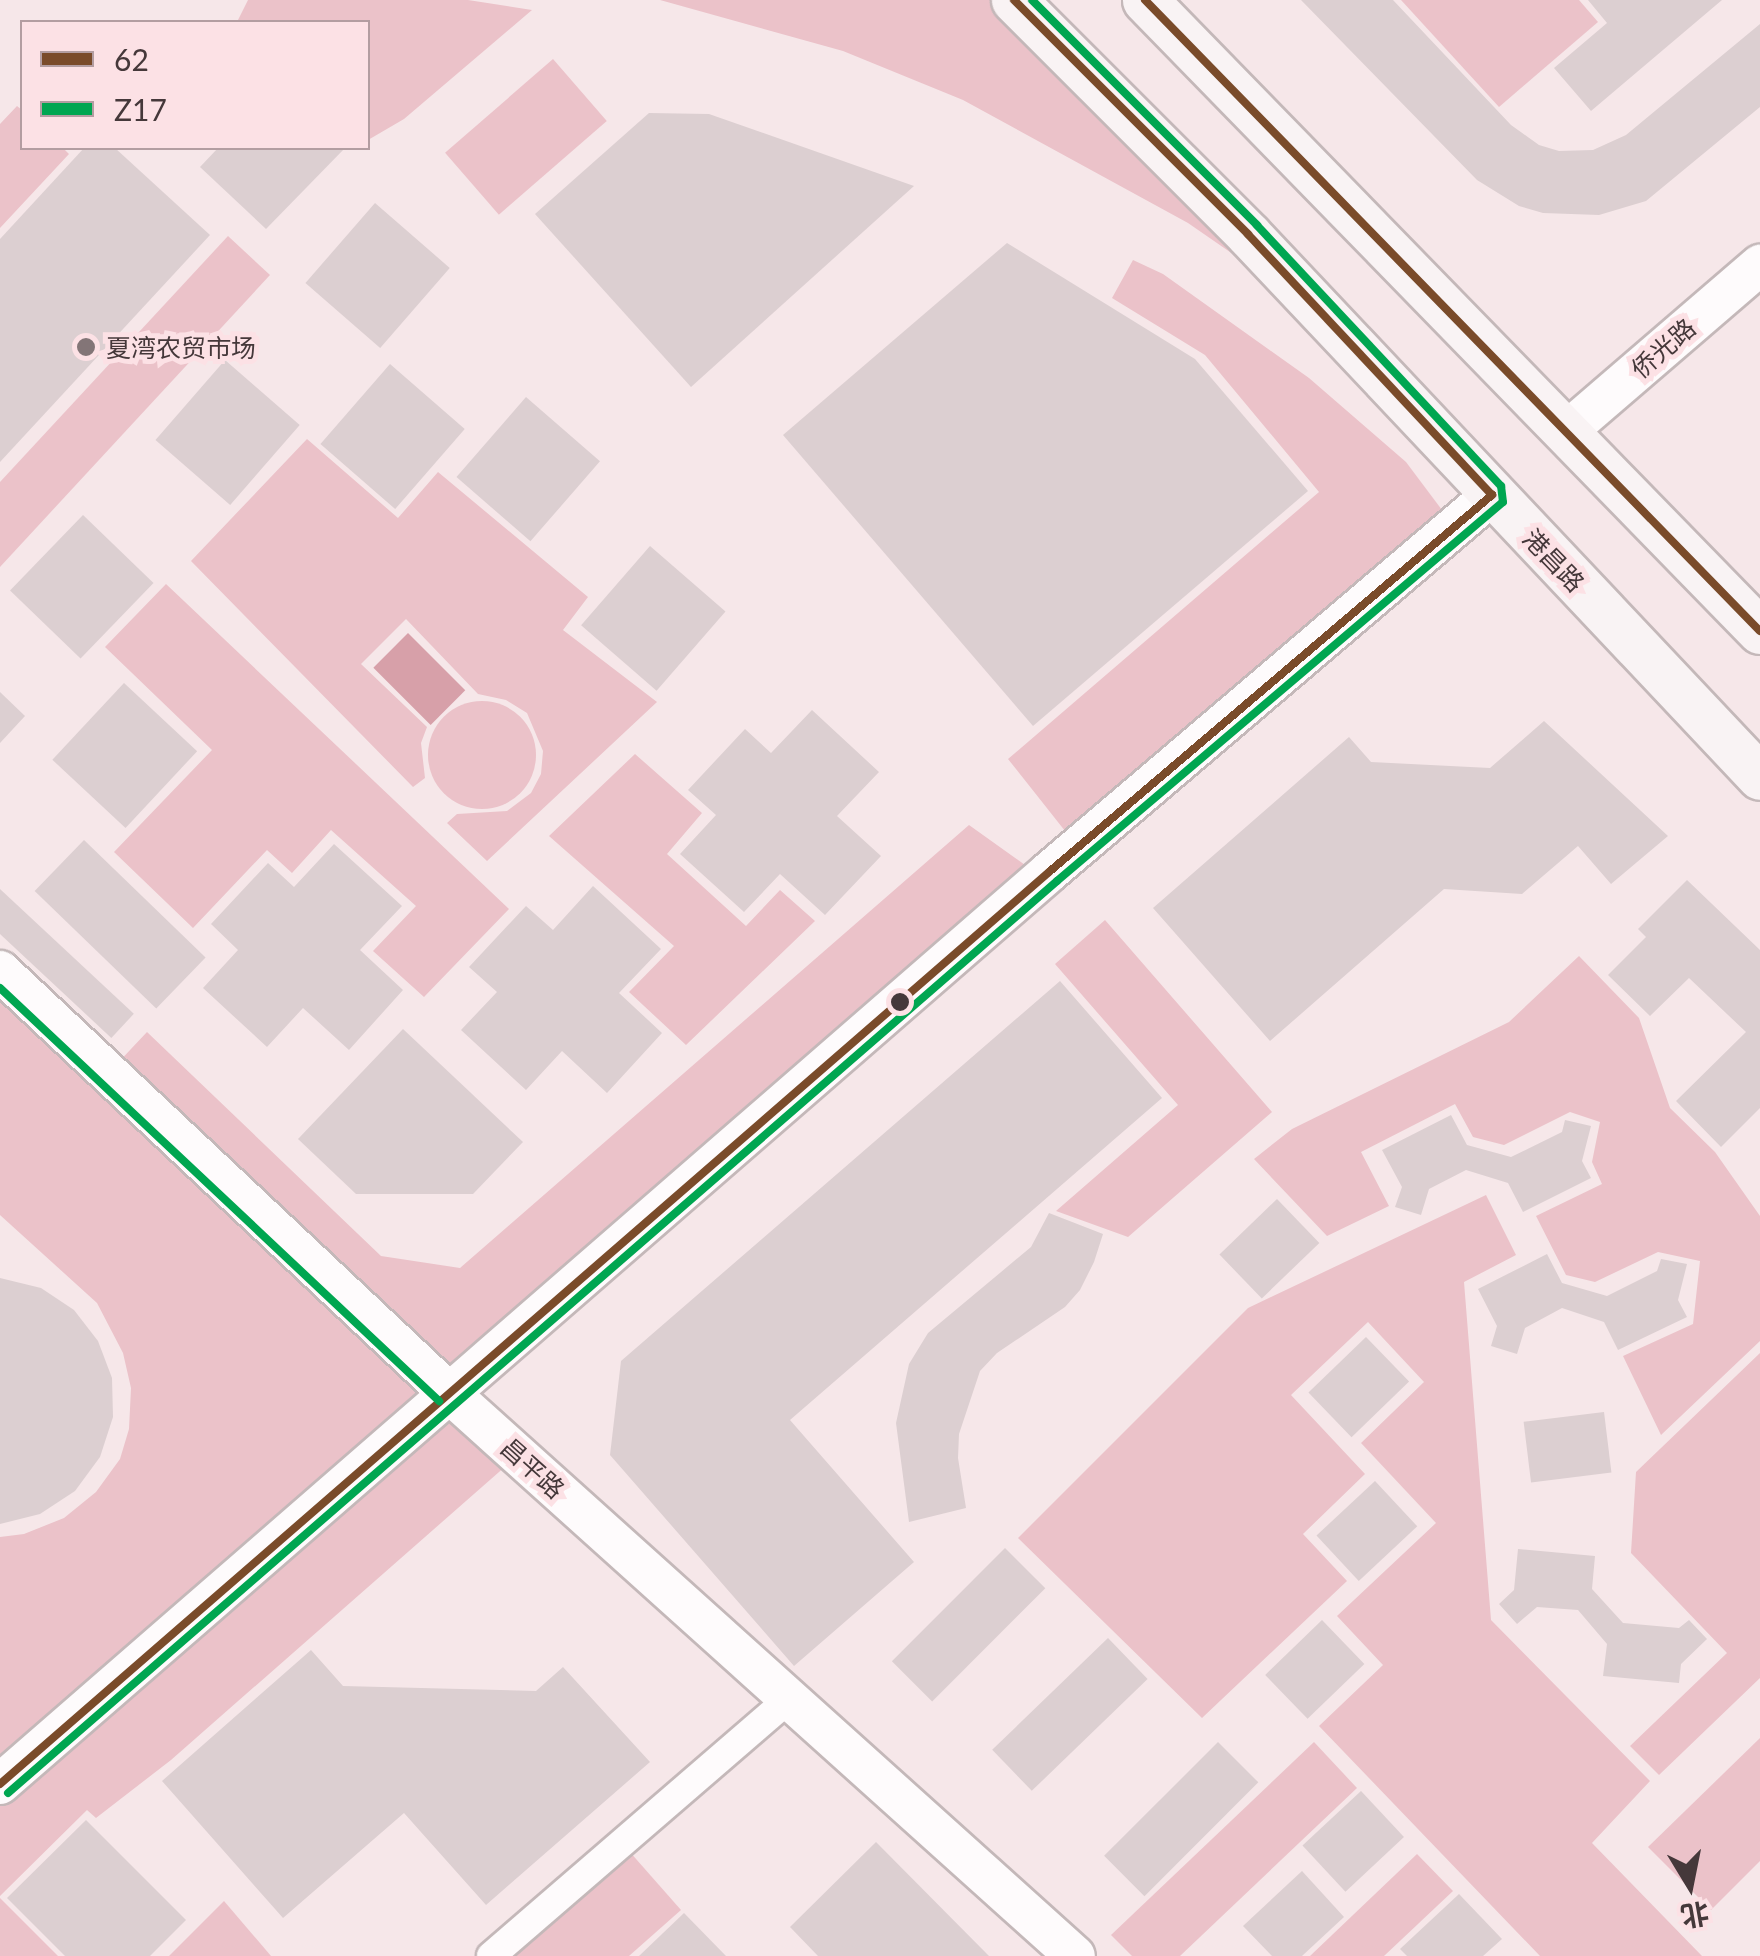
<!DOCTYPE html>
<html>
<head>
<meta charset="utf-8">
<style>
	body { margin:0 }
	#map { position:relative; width:1760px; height:1956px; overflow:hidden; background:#f6e7e9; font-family:Lato,"Noto Sans SC",sans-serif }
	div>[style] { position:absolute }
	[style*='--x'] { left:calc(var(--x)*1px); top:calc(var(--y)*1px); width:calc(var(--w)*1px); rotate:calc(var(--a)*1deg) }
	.green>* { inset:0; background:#ebc2c9; transform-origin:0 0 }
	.round { border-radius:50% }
	.water>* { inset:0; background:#d7a0a9; transform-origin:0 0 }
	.building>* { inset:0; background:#dccfd1; transform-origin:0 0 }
	.roads { filter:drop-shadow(2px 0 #c4b8b9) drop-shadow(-2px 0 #c4b8b9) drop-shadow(0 2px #c4b8b9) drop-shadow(0 -2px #c4b8b9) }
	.street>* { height:28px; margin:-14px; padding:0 14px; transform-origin:14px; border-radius:14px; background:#fefbfc }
	.secondary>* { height:40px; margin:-20px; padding:0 20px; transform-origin:20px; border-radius:20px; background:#fefbfc }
	.primary>* { height:45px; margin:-22.5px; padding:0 22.5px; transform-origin:22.5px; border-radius:22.5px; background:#f9f3f4 }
	.bus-1>* { height:8px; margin:-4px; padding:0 4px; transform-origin:4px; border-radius:4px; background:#7a4b2a }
	.bus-2>* { height:8px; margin:-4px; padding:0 4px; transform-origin:4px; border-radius:4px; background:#00a651 }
	.dots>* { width:28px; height:28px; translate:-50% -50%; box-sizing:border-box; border:5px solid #fce1e5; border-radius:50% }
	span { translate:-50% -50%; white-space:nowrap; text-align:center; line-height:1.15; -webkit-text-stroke:10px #fce1e5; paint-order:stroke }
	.poi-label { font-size:25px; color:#45383a }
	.left { translate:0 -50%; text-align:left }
	.street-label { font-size:25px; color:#45383a }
	.legend { position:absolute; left:20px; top:20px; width:350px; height:130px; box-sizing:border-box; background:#fce1e5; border:2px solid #b39da1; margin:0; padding:12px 18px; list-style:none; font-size:30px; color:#45383a }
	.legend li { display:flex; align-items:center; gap:20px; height:50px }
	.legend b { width:50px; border:2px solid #b39da1 }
	.north { position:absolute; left:1640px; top:1836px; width:100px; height:100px; -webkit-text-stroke:8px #fce1e5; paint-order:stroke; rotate:170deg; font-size:28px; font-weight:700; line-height:40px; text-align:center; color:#45383a }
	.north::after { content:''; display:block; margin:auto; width:35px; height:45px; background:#45383a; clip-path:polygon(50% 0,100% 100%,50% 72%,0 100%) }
</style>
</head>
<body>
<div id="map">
	<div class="green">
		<i style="clip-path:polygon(248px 0,468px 0,532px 10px,404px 119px,368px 140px,368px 22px,237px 22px)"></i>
		<i style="clip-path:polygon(660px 0,1011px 0,1321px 315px,1188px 223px,963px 100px,843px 51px)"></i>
		<i style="clip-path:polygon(1401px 0,1579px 0,1598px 22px,1499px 107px)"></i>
		<i style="left:553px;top:59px;width:82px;height:143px;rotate:49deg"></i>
		<i style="clip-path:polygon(17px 106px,22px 110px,22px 148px,63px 148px,69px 154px,0 228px,0 124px)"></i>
		<i style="clip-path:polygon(228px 236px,270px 275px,0 567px,0 482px)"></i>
		<i style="clip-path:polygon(1133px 260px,1163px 274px,1309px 378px,1406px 462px,1448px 518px,1069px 836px,1008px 759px,1319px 492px,1205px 355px,1112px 298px)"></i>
		<i style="clip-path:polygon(307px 439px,398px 518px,438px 472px,588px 597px,563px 630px,657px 702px,487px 861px,447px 823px,457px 814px,507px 811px,531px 793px,541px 774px,543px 751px,527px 713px,506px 700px,478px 694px,406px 619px,361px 664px,427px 727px,421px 743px,425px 778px,413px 787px,191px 561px)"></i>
		<i style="clip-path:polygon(166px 584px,509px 909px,424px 997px,373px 951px,416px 906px,331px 830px,292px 873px,267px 850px,193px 928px,114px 852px,212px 750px,105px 647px)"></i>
		<i class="round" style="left:428px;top:701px;width:108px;height:108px"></i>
		<i style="clip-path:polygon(635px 754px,702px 813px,667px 854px,746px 926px,780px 890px,815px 921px,686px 1045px,629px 992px,674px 946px,549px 836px)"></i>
		<i style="clip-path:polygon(969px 825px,1032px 870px,448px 1381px,114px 1067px,147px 1032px,381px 1256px,460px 1268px)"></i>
		<i style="clip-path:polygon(1105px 920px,1272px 1112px,1128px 1237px,1056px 1211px,1178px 1105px,1055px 964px)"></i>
		<i style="clip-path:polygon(1579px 956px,1639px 1018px,1670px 1108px,1715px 1152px,1760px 1216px,1760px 1341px,1661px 1435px,1623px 1356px,1693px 1324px,1700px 1261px,1658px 1252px,1595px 1282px,1566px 1275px,1536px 1216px,1602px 1184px,1592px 1162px,1600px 1122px,1570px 1112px,1504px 1145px,1473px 1137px,1455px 1104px,1361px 1152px,1389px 1206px,1327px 1236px,1254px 1159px,1292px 1129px,1509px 1022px)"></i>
		<i style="clip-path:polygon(0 985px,434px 1390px,0 1777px,0 1537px,24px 1534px,64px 1518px,96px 1492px,120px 1459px,129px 1429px,131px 1388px,123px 1353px,97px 1303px,0 1215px)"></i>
		<i style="clip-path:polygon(1486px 1195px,1516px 1255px,1464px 1282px,1491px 1620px,1650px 1781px,1592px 1843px,1702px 1956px,1540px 1956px,1319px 1726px,1383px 1665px,1337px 1616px,1436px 1523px,1361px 1443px,1424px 1382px,1368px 1322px,1291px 1395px,1365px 1474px,1303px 1534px,1347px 1581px,1202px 1718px,1018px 1538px,1248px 1308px)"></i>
		<i style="clip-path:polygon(1760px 1353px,1760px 1678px,1659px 1775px,1630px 1746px,1727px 1653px,1631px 1553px,1636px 1472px)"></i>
		<i style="clip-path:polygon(444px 1410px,507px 1465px,171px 1760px,96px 1818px,87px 1810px,0 1896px,0 1796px)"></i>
		<i style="clip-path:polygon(1760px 1738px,1760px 1861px,1711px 1910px,1648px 1847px)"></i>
		<i style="clip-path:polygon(1314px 1742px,1357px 1788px,1180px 1956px,1132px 1956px,1111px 1935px)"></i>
		<i style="clip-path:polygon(629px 1851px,681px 1910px,629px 1956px,510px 1956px)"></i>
		<i style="clip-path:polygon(1417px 1854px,1453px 1891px,1384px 1956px,1310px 1956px)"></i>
		<i style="clip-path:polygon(0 1898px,58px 1956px,0 1956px)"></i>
		<i style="clip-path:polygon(224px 1901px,271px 1956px,169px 1956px)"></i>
	</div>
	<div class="water">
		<i style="left:408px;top:633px;width:81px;height:49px;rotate:45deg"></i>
	</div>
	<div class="building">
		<i style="clip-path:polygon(1301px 0,1393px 0,1511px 125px,1539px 145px,1559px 151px,1593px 150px,1626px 135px,1760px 24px,1760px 107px,1646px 201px,1599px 215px,1543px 213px,1519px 206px,1477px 180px)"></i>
		<i style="clip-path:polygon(1588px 0,1722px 0,1591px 111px,1554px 68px,1607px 23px)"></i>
		<i style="clip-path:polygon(649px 113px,709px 114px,914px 186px,691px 387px,535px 214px)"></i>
		<i style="clip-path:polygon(84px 148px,115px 148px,210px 235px,0 462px,0 239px)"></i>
		<i style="clip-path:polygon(218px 148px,345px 148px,266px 229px,200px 167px)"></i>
		<i style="left:375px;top:203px;width:99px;height:106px;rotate:41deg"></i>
		<i style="clip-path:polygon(1007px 243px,1195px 359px,1308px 491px,1033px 726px,783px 435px)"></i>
		<i style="left:225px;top:360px;width:99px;height:106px;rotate:41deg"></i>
		<i style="left:390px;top:364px;width:99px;height:106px;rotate:41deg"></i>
		<i style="left:526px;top:397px;width:98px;height:106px;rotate:41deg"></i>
		<i style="left:83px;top:515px;width:98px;height:105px;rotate:44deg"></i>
		<i style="left:650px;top:546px;width:100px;height:105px;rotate:41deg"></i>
		<i style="left:124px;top:683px;width:100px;height:105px;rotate:43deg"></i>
		<i style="clip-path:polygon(0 692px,25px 716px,0 743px)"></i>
		<i style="clip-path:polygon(812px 710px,879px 772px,837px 816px,881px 856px,825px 915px,780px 874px,744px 912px,680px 854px,716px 815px,688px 790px,745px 729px,771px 753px)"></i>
		<i style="clip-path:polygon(1544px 721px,1668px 836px,1611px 884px,1578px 846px,1522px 894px,1444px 889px,1270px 1041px,1153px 908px,1349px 737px,1371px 762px,1490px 768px)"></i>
		<i style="left:84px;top:840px;width:169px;height:71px;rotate:44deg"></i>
		<i style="clip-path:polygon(334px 844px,402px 906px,360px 950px,403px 990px,349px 1050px,303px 1008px,267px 1047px,203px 988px,238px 950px,211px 924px,268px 863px,294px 887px)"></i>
		<i style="clip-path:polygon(1687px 880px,1760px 950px,1760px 1108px,1721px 1147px,1676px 1101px,1746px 1032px,1689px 978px,1650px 1016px,1608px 975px,1646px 937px,1638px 929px)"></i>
		<i style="clip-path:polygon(593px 886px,661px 949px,619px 993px,662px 1033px,607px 1093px,562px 1051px,526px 1090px,461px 1030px,497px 992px,469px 967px,526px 906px,553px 930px)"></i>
		<i style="left:0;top:889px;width:183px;height:33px;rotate:43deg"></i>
		<i style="clip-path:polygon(1060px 981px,1162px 1098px,790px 1420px,914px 1562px,794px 1666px,610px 1455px,621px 1361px)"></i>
		<i style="clip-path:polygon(403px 1029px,523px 1142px,473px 1194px,356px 1194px,298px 1139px)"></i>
		<i style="clip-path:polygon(1451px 1115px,1467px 1145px,1511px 1157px,1562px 1132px,1565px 1120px,1591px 1126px,1582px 1161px,1591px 1178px,1523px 1212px,1508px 1183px,1466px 1170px,1429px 1189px,1421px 1215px,1395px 1207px,1402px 1187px,1382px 1150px)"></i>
		<i style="left:1277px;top:1199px;width:61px;height:80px;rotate:46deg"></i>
		<i style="clip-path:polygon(1049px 1213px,1103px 1234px,1094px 1262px,1080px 1290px,1065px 1307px,997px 1353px,980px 1371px,959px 1434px,958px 1458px,966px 1508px,909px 1522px,896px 1423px,909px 1364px,928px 1333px,1031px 1247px)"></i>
		<i style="clip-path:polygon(1547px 1254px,1562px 1283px,1607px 1296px,1657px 1271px,1661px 1259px,1687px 1264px,1678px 1300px,1687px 1317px,1618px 1350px,1604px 1322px,1562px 1308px,1525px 1328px,1517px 1354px,1491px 1346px,1497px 1326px,1478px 1289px)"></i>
		<i style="clip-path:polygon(0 1278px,41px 1288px,74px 1310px,98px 1341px,112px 1378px,113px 1417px,100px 1457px,75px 1491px,40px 1514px,0 1524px)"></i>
		<i style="left:1366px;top:1337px;width:62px;height:80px;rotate:46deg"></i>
		<i style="left:1604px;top:1412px;width:61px;height:81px;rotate:83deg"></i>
		<i style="left:1375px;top:1481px;width:62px;height:80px;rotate:47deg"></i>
		<i style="left:1005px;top:1548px;width:57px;height:160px;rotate:45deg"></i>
		<i style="clip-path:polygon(1518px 1549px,1595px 1556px,1592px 1589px,1623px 1623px,1679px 1628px,1689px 1620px,1707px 1639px,1681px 1664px,1679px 1683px,1603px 1676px,1607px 1644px,1578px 1610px,1537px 1607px,1517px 1624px,1499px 1604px,1514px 1590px)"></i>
		<i style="left:1322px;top:1620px;width:61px;height:79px;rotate:46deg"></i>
		<i style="left:1108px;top:1638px;width:57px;height:161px;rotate:46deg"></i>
		<i style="clip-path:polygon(311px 1650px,343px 1686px,536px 1691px,563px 1667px,650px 1762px,486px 1905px,404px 1813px,283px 1918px,162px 1781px)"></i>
		<i style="left:1218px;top:1742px;width:57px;height:161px;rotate:45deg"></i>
		<i style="left:1361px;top:1791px;width:63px;height:80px;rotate:47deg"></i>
		<i style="clip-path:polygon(86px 1820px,186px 1920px,150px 1956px,65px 1956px,7px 1898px)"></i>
		<i style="clip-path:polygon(876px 1842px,989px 1956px,818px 1956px,790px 1927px)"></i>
		<i style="clip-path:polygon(1302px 1871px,1344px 1917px,1302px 1956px,1272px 1956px,1243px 1926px)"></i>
		<i style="clip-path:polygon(1459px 1894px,1502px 1939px,1483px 1956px,1407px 1956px,1400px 1949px)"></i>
		<i style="clip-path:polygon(684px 1913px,726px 1956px,639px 1956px)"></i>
	</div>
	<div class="roads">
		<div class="street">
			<i style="--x:491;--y:1956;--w:394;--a:-40.8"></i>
		</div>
		<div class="secondary">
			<i style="--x:1567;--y:431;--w:255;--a:-40.7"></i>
			<i style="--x:0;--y:971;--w:615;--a:43.22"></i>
			<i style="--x:448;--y:1392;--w:843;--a:41.97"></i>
			<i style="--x:0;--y:1784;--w:1390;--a:-41"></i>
			<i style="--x:1049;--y:872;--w:582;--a:-40.4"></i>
		</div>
		<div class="primary">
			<i style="--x:1014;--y:0;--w:331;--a:45"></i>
			<i style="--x:1248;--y:234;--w:746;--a:46.68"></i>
			<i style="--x:1145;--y:0;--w:881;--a:45.74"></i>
		</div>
	</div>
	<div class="bus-1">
		<i style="--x:1145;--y:0;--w:881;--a:45.74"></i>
		<i style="--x:0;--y:1784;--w:1390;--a:-41"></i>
		<i style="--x:1049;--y:872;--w:582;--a:-40.4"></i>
		<i style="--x:1492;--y:495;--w:357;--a:-133.1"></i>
		<i style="--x:1248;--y:234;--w:331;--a:-135"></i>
	</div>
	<div class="bus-2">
		<i style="--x:0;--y:988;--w:603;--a:43.25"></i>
		<i style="--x:8;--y:1793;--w:1390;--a:-41"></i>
		<i style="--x:1057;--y:881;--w:585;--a:-40.36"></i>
		<i style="--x:1503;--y:502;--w:16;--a:-97"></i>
		<i style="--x:1501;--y:486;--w:357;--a:-133.1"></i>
		<i style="--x:1257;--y:225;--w:318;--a:-135"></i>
	</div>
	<div class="dots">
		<i style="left:86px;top:347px;background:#837577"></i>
		<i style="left:900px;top:1002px;background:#45383a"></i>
	</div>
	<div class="poi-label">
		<span class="left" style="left:106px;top:347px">夏湾农贸市场</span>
	</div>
	<div class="street-label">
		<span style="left:1663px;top:348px;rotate:-41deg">侨光路</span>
		<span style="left:1554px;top:560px;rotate:46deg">港昌路</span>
		<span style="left:533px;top:1468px;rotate:42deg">昌平路</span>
	</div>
	<ul class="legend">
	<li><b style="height:12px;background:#7a4b2a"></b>62</li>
	<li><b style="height:12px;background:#00a651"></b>Z17</li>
	</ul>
	<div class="north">北</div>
</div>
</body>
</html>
